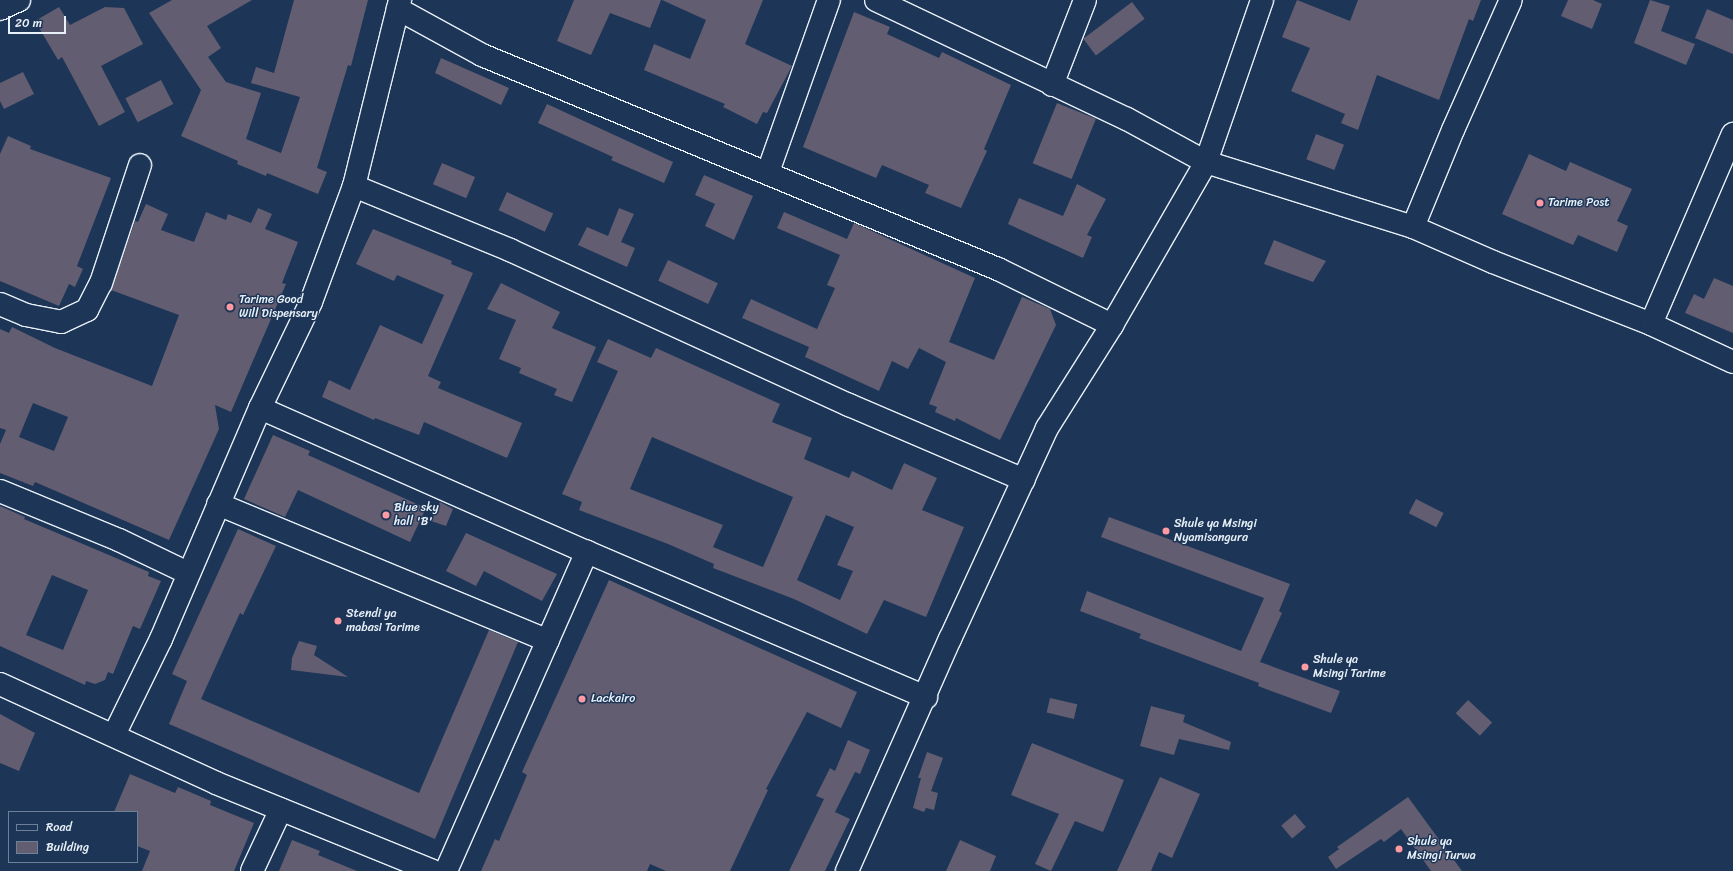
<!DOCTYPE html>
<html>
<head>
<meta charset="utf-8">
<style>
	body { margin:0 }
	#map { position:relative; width:1733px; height:871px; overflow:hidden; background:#1d3557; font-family:Sriracha,sans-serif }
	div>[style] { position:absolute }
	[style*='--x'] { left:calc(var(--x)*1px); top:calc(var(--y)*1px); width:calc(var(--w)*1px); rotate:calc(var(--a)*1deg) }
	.building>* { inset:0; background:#625d71; transform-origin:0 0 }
	.roads { filter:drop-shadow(1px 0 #e8f1f8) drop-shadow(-1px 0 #e8f1f8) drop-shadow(0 1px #e8f1f8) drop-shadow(0 -1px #e8f1f8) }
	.street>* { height:22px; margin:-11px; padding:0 11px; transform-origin:11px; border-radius:11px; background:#1d3557 }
	.secondary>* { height:22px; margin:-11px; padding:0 11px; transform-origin:11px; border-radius:11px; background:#1d3557 }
	.dots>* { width:11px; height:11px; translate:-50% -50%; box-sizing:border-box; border:2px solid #1d3557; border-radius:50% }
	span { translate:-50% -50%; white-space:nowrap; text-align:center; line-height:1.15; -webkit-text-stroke:3px #1d3557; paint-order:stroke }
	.poi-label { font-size:12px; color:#e8f1f8 }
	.left { translate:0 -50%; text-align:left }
	.legend { position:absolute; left:8px; top:811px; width:130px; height:52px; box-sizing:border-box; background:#1d3557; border:1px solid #6e8097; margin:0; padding:5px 7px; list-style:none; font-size:12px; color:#e8f1f8 }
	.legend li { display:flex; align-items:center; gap:8px; height:20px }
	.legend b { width:20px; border:1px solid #6e8097 }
	.scale { position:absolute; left:8px; top:16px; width:58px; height:18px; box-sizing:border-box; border:2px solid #e8f1f8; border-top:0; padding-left:5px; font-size:12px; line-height:14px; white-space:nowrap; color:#e8f1f8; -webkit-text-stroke:3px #1d3557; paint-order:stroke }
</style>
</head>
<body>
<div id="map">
	<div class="building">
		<i style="clip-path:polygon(172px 0,252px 0,207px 26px,221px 48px,208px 57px,226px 82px,261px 93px,246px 139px,281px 153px,300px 97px,251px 83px,256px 67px,274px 73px,294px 0,368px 0,351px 66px,348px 65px,317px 168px,327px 172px,318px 194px,267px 173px,266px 176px,237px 164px,238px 161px,181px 136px,201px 90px,149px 13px)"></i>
		<i style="clip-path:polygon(574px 0,661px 0,650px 28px,610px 13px,591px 55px,557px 41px)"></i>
		<i style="clip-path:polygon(662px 0,763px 0,745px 44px,792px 66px,767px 113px,763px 112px,757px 124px,723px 107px,725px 104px,644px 70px,654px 44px,690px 59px,706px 20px)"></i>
		<i style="clip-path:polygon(1297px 0,1350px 21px,1358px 0,1481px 0,1473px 21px,1469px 19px,1439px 100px,1377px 75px,1358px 130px,1341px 123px,1345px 114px,1291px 91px,1310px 48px,1282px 37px)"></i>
		<i style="clip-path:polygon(1568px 0,1593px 0,1602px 4px,1592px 29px,1561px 16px)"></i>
		<i style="clip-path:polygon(1650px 0,1670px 6px,1661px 31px,1695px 44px,1686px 65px,1634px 43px)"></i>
		<i style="left:1132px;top:2px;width:21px;height:61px;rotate:53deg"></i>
		<i style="clip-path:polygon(59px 7px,70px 25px,105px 7px,124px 8px,143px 44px,101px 66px,125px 112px,99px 126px,62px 57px,58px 60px,35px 21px)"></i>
		<i style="clip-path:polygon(1707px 9px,1733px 20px,1733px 54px,1695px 38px)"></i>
		<i style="clip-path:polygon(854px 12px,890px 27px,887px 34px,939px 58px,942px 52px,1011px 85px,984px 149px,987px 151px,961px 208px,925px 193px,929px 185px,882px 165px,876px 178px,803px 147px)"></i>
		<i style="clip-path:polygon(441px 58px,509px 88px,501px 105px,435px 73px)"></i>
		<i style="clip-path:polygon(23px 72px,34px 94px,4px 109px,0 101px,0 83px)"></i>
		<i style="left:161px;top:80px;width:27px;height:40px;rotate:63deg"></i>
		<i style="left:1057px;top:103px;width:42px;height:65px;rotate:22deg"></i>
		<i style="clip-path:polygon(547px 104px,673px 162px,664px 183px,611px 160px,613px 157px,538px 123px)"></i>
		<i style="left:1316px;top:134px;width:30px;height:27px;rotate:21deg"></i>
		<i style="clip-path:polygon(8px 136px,31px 146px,30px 149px,111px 178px,77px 266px,83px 269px,75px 287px,69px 284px,59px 306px,0 281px,0 154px)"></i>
		<i style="clip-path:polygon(1529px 154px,1566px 171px,1570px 162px,1632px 189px,1617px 221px,1628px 226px,1617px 252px,1578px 235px,1573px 245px,1502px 214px)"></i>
		<i style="left:442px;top:163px;width:36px;height:23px;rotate:23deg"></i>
		<i style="clip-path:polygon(704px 175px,753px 196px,734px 240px,705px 226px,715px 204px,695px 195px)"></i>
		<i style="clip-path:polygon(1077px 184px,1106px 199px,1087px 235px,1092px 237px,1083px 258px,1008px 224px,1019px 198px,1063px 216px)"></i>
		<i style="left:507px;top:192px;width:51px;height:20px;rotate:25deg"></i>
		<i style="clip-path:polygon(evenodd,146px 204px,168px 214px,161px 230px,194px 242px,206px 212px,226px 220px,228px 214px,251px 223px,258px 208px,272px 214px,265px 229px,298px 242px,282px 283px,286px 284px,231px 412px,215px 405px,219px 429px,169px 540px,35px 482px,33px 486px,0 473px,0 444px,6px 430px,0 428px,0 329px,9px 333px,12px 327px,55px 348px,152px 386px,179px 315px,111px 290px,135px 221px,138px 222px,146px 204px,33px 403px,68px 417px,54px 451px,19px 437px,33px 403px)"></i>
		<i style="clip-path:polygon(619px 208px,634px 214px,621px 242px,635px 248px,627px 267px,578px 245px,587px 227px,608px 236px)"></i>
		<i style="clip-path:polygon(784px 212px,847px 239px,854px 223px,975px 278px,949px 342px,994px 360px,1022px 297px,1050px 309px,1056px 325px,1000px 440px,956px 418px,955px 421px,935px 412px,937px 407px,929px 404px,946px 362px,919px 348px,908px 369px,892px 361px,879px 391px,805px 357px,809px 347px,742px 318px,751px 299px,817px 329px,835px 288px,827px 285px,840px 255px,777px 228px)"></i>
		<i style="clip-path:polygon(373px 229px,452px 261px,451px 264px,473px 273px,428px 376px,441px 382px,438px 388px,522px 423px,507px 458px,424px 422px,419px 435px,375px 418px,374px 420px,322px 397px,329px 380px,350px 390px,380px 325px,422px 344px,444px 295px,397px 275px,394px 281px,356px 264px)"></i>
		<i style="clip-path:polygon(1274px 240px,1326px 261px,1313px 282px,1264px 264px)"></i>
		<i style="left:668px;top:260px;width:55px;height:23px;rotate:25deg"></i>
		<i style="clip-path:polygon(1714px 278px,1733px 286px,1733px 333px,1685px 313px,1694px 294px,1704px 299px)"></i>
		<i style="clip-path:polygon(501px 283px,560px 312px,552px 328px,596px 347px,572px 402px,554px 395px,557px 389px,519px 373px,521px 368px,499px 359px,516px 320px,487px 309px)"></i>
		<i style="clip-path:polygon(evenodd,608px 339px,651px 358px,656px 348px,780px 404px,772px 422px,812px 438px,804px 459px,849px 478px,852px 471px,892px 490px,904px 463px,937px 478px,922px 510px,964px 527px,926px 617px,884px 600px,867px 634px,794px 599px,713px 568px,714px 564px,668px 544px,579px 510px,582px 502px,562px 494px,618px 371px,597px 362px,608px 339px,652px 437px,793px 497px,763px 567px,713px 547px,723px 525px,630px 489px,652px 437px,608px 339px,826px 515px,854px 527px,837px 565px,853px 571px,840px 600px,797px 580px,826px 515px)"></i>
		<i style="clip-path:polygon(273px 435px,310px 451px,308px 455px,426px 508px,410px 542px,298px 490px,285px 517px,244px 499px)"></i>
		<i style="left:1416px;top:499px;width:31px;height:16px;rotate:27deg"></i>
		<i style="clip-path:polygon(440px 502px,453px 509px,446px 526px,431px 521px)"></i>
		<i style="clip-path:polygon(evenodd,0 506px,25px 517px,24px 519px,149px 572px,148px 576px,161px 581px,140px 629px,133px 626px,113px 674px,108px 672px,105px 680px,95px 684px,86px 681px,85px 685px,0 646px,0 506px,52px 575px,88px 590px,63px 650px,26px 635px,52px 575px)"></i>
		<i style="clip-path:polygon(1109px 517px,1290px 584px,1279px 611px,1282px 613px,1260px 662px,1340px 691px,1331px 713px,1258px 686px,1259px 683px,1139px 638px,1141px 634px,1080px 611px,1087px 591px,1241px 651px,1264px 598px,1101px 537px)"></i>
		<i style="clip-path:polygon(238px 529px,276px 546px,243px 615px,240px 613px,201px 699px,419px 793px,489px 630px,518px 642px,435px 839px,169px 724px,187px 681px,172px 674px)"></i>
		<i style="clip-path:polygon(466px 533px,557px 574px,542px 601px,484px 571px,476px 586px,446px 571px)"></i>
		<i style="clip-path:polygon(609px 580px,857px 692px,841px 728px,807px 712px,766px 789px,768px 790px,730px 871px,666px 871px,650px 864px,647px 871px,481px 871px,495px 839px,499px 841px,527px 775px,522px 772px)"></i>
		<i style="clip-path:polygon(299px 641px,317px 646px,314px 655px,348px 677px,291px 670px,292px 658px)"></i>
		<i style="left:1050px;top:698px;width:28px;height:15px;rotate:13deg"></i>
		<i style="left:1468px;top:700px;width:33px;height:18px;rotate:43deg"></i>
		<i style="clip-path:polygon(1151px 706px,1185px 715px,1183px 722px,1231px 742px,1229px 750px,1179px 739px,1174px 755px,1140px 746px)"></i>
		<i style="clip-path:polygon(0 714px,35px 733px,19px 771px,0 763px)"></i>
		<i style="clip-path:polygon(848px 740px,870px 750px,860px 774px,855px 772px,835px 812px,850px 819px,825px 871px,789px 871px,824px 799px,816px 796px,830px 768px,835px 771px)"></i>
		<i style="clip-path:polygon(1032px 743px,1124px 780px,1103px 832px,1075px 821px,1051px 871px,1035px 864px,1059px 814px,1011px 795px)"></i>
		<i style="clip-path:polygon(927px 752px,943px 758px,931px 791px,938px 793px,934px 810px,926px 808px,924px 812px,913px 808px,921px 778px,918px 778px)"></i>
		<i style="clip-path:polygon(130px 774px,175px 793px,178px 787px,211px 801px,210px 805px,254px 823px,234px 871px,142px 871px,150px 851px,137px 846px,137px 812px,114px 812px)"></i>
		<i style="clip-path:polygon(1160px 777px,1200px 794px,1172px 858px,1159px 852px,1151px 871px,1117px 871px)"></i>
		<i style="clip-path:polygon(1408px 797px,1462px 871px,1431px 871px,1401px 829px,1384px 842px,1381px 839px,1336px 869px,1328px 857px,1339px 849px,1337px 847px)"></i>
		<i style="left:1295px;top:814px;width:17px;height:18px;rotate:50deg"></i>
		<i style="clip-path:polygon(292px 840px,320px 851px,318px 855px,357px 871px,279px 871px)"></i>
		<i style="clip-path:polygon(960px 840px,996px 856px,990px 871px,946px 871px)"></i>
	</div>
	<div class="roads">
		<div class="street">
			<i style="--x:876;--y:0;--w:278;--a:25.4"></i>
			<i style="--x:1127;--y:119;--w:90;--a:28.6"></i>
			<i style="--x:1206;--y:162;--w:217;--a:17.4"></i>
			<i style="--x:1413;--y:227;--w:87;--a:23.6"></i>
			<i style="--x:1493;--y:262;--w:170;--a:21.4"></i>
			<i style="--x:1651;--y:324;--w:90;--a:24.9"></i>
			<i style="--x:398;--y:9;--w:96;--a:28.7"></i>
			<i style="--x:482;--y:55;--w:559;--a:22.53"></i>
			<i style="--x:998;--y:269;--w:127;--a:26.2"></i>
			<i style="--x:1052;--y:85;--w:91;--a:-68.8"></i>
			<i style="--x:768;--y:172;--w:182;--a:-70.5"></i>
			<i style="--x:354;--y:186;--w:169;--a:22.3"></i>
			<i style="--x:510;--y:250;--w:373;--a:24.6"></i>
			<i style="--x:849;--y:405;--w:190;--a:23.2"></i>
			<i style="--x:1413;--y:227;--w:105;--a:-67.6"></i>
			<i style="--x:1453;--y:130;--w:142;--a:-66"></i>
			<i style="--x:0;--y:304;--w:28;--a:23"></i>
			<i style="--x:26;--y:315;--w:36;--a:11"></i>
			<i style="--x:61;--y:322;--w:29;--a:-25"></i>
			<i style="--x:87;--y:310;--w:30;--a:-63"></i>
			<i style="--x:101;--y:283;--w:124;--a:-71.7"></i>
			<i style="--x:1651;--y:324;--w:207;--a:-66.7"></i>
			<i style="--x:260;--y:408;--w:357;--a:23.8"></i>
			<i style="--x:587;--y:552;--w:369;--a:23.2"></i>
			<i style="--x:0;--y:491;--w:129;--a:22.4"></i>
			<i style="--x:119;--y:540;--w:76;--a:25.6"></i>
			<i style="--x:218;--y:504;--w:357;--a:22.5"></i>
			<i style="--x:0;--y:684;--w:238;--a:24.6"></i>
			<i style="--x:216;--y:783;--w:234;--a:22.1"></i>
			<i style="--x:114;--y:735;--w:107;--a:-63.9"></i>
			<i style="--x:161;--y:639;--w:251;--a:-66.8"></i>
			<i style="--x:260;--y:408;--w:118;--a:-64.3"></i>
			<i style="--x:311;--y:302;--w:124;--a:-69.7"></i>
			<i style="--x:354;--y:186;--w:192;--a:-76.1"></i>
			<i style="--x:252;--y:871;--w:68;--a:-64.9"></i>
			<i style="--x:446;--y:871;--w:349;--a:-66.2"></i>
			<i style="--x:847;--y:871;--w:254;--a:-66.1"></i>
			<i style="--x:950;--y:639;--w:232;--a:-65.3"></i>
			<i style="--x:1047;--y:428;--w:122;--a:-57.7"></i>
			<i style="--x:1112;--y:325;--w:188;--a:-60"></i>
			<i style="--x:1206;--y:162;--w:171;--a:-70.9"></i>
		</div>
		<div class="secondary">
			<i style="--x:0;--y:9;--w:21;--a:-25"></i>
		</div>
	</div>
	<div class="dots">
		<i style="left:1540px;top:203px;background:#ff9aa2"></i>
		<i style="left:230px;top:307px;background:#ff9aa2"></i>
		<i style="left:386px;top:515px;background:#ff9aa2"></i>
		<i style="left:1166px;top:531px;background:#ff9aa2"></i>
		<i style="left:338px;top:621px;background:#ff9aa2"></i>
		<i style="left:1305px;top:667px;background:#ff9aa2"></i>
		<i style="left:582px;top:699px;background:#ff9aa2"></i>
		<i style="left:1399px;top:849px;background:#ff9aa2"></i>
	</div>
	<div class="poi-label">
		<span class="left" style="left:1548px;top:203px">Tarime Post</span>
		<span class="left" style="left:239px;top:307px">Tarime Good<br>Will Dispensary</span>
		<span class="left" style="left:394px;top:515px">Blue sky<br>hall 'B'</span>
		<span class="left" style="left:1174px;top:531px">Shule ya Msingi<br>Nyamisangura</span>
		<span class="left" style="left:346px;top:621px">Stendi ya<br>mabasi Tarime</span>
		<span class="left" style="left:1313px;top:667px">Shule ya<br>Msingi Tarime</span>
		<span class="left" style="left:591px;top:699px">Lackairo</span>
		<span class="left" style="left:1407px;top:849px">Shule ya<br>Msingi Turwa</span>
	</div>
	<ul class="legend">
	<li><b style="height:5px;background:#1d3557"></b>Road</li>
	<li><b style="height:11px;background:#625d71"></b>Building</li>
	</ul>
	<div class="scale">20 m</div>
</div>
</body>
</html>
